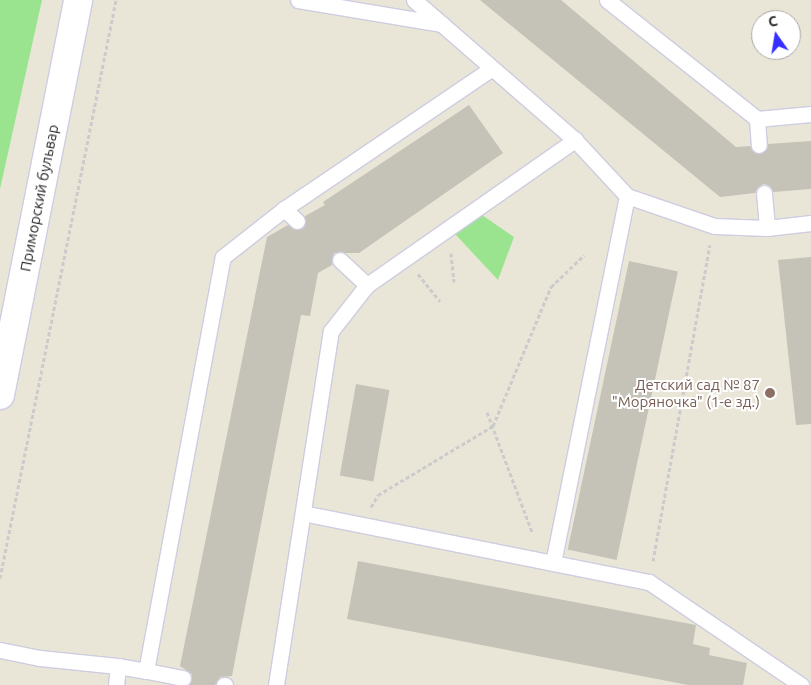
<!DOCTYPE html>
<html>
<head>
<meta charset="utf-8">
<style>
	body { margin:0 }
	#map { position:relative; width:811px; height:685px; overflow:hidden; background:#eae6d7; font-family:Ubuntu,sans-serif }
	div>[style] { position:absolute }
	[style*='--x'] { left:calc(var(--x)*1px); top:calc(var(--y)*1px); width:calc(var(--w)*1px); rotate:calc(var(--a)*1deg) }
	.green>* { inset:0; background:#9ae490 }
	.building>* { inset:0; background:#c5c2b7; transform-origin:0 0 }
	.path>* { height:3px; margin-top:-1.5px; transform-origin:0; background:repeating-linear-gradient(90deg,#cbcbcb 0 4px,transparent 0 6.5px) }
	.roads { filter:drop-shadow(1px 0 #cdcce1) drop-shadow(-1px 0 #cdcce1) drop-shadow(0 1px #cdcce1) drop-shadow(0 -1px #cdcce1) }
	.lane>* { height:15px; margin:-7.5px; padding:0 7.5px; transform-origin:7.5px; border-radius:7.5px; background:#fff }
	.street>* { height:28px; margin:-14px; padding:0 14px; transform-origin:14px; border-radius:14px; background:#fff }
	.dots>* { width:14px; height:14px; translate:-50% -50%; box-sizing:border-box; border:2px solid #fff; border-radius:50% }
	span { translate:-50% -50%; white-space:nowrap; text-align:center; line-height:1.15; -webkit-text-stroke:4px #fff; paint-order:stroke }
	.street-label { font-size:15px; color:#262626 }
	.education-label { font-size:15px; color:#785e54 }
	.right { translate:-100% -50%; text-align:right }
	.north { position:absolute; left:751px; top:10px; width:50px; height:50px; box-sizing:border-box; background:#fff; border:1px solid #a8a8a8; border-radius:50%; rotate:347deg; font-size:14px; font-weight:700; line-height:20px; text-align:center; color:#262626 }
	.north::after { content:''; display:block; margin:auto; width:18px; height:22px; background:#362fff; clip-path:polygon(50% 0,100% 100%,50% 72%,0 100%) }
</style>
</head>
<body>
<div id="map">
	<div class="green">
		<i style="clip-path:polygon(0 0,42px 0,0 189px)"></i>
		<i style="clip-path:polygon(479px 213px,514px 237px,498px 280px,455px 234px)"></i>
	</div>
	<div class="building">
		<i style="clip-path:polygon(480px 0,561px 0,736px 147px,750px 146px,755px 153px,760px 154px,768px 144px,811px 141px,811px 189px,773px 192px,768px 185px,763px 184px,755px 193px,720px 197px)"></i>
		<i style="clip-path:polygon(469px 105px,503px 153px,359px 253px,334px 253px,332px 265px,318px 273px,310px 316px,301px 315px,232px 676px,220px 677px,215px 685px,189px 685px,192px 674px,180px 666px,267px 237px,288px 225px,295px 230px,304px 228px,305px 216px,325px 205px,323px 202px)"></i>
		<i style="clip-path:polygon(811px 257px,811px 424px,796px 425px,778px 260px)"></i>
		<i style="left:629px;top:261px;width:50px;height:295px;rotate:12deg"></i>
		<i style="left:356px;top:384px;width:34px;height:93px;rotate:10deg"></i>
		<i style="clip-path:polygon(358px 561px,696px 625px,693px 644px,710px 648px,709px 655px,747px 663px,743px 685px,688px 685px,347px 619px)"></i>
	</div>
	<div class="path">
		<i style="--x:451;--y:253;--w:29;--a:84"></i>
		<i style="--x:418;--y:274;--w:35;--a:51"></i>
		<i style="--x:487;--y:412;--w:128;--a:69.4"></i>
		<i style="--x:371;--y:507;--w:14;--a:-60"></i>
		<i style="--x:378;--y:495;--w:134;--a:-31"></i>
		<i style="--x:493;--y:426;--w:151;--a:-67.4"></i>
		<i style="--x:551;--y:287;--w:46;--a:-44.1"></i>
		<i style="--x:653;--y:561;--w:321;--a:-79.8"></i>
		<i style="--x:0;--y:578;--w:590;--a:-78.65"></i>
	</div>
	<div class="roads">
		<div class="lane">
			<i style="--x:298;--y:0;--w:146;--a:9.5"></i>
			<i style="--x:414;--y:0;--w:213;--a:41"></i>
			<i style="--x:575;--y:140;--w:76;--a:47.1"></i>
			<i style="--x:607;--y:0;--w:191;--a:38.4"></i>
			<i style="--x:757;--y:119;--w:54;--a:-5.3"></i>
			<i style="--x:757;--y:119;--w:26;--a:86"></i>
			<i style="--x:764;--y:193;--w:35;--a:85"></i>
			<i style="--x:297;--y:221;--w:18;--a:-137"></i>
			<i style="--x:284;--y:209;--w:251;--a:-34.1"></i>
			<i style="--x:340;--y:260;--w:37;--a:43"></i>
			<i style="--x:303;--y:513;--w:353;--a:11.3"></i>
			<i style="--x:649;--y:582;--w:184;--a:34.1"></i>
			<i style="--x:553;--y:563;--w:374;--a:-78.6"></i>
			<i style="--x:627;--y:196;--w:92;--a:19"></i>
			<i style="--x:714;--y:226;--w:53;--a:2.2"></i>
			<i style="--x:767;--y:228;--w:44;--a:-6.5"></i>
			<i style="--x:0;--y:650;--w:41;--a:11.3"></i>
			<i style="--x:40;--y:658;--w:78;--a:5.9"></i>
			<i style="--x:118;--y:666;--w:19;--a:96"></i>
			<i style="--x:118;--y:666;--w:28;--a:10"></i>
			<i style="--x:183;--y:678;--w:38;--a:-169"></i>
			<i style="--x:146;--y:671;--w:421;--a:-79.5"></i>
			<i style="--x:223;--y:257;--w:78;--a:-38.2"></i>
			<i style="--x:224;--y:685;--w:1;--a:0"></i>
			<i style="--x:276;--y:685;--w:358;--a:-81.2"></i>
			<i style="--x:331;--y:331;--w:58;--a:-52"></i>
			<i style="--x:367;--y:285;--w:254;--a:-34.9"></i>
		</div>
		<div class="street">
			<i style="--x:0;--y:395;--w:403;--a:-78.8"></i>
		</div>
	</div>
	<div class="dots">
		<i style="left:770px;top:393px;background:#8d6e63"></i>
	</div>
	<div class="street-label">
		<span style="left:39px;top:198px;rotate:-79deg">Приморский бульвар</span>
	</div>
	<div class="education-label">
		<span class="right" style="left:760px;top:393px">Детский сад № 87<br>"Моряночка" (1-е зд.)</span>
	</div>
	<div class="north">С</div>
</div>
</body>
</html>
